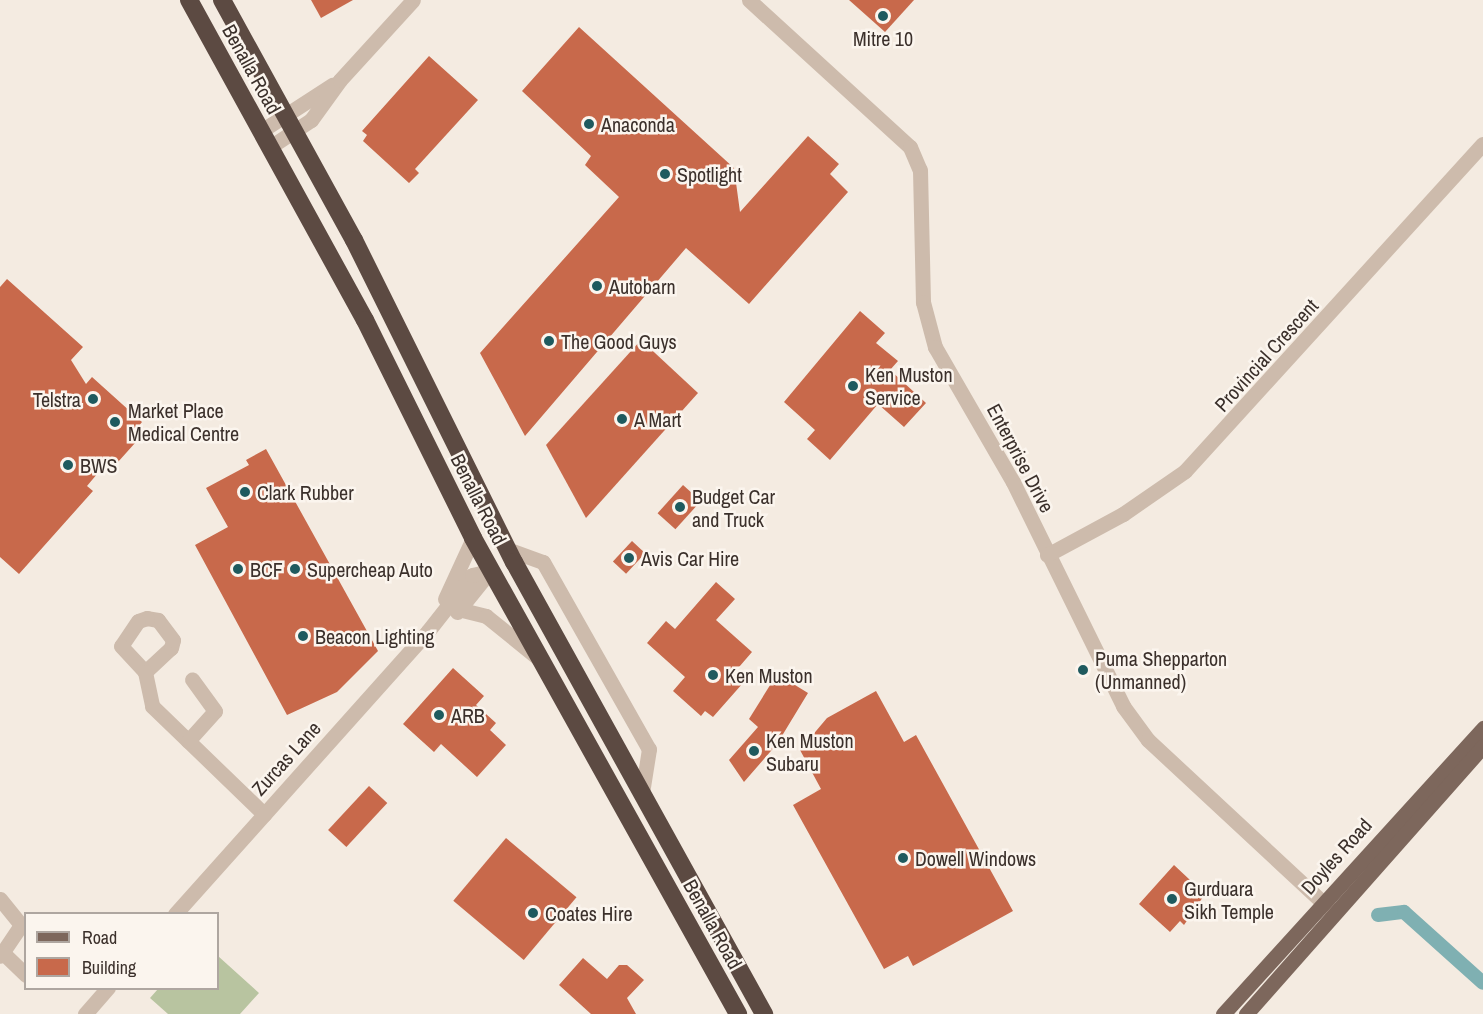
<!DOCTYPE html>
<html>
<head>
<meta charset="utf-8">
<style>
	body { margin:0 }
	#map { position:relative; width:1483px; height:1014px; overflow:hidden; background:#f4ebe1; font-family:"Archivo Narrow",sans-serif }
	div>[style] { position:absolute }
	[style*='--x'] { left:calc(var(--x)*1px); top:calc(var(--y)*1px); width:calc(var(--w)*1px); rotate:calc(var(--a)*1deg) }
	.green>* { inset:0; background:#b8c4a0 }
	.canal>* { height:14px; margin:-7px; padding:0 7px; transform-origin:7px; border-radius:7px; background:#7fb0b2 }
	.building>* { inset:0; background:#c8694b; transform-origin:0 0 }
	.minor>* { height:15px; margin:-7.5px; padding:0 7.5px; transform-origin:7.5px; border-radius:7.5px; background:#cdbbac }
	.major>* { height:15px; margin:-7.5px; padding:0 7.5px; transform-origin:7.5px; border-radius:7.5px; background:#7d675c }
	.highway>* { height:18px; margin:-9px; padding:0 9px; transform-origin:9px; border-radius:9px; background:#5c4a42 }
	.dots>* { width:16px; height:16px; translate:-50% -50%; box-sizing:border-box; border:3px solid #fbf5ee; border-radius:50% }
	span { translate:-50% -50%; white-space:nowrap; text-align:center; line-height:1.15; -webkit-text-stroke:5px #fbf5ee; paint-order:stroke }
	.poi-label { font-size:20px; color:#3b302b }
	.left { translate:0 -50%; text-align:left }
	.right { translate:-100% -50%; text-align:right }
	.street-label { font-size:20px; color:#3b302b }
	.legend { position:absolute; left:24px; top:912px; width:195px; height:78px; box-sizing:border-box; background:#fbf5ee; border:2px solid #aea6a0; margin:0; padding:8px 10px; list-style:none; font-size:18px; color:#3b302b }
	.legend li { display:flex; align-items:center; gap:12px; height:30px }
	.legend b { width:30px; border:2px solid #aea6a0 }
</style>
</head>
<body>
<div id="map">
	<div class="green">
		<i style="clip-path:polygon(218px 956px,259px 993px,240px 1014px,168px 1014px,150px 998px,158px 989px,218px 988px)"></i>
	</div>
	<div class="canal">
		<i style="--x:1378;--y:915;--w:26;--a:-7"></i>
		<i style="--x:1404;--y:912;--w:106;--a:41.9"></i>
	</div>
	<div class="building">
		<i style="clip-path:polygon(311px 0,353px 0,321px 18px)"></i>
		<i style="clip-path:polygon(849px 0,914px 0,885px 32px)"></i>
		<i style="clip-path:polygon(579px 27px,734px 168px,740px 212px,808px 136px,839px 164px,830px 174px,848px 192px,749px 304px,686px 248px,525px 436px,480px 353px,619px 197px,585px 165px,591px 156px,522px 91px)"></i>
		<i style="clip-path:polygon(429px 56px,478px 100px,415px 169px,419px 173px,409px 183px,363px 141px,367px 135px,362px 131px)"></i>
		<i style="clip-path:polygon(7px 279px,83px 347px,71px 360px,86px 384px,92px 377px,142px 422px,138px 427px,144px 433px,109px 472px,103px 467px,87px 486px,93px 491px,19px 574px,0 557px,0 287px)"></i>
		<i style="clip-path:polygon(860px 311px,885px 333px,876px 343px,898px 361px,890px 370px,926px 403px,904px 427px,878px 404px,830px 460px,807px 439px,815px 430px,784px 402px)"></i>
		<i style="clip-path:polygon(641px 340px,698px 393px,586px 518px,546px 445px)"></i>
		<i style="clip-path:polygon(266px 449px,378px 651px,337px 692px,287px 715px,195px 545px,228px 527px,206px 488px,249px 465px,246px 460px)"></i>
		<i style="left:683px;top:485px;width:24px;height:38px;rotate:42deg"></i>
		<i style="left:632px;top:541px;width:18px;height:28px;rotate:43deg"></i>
		<i style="clip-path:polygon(716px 582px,735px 599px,716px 620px,752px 652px,733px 674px,743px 683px,713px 717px,705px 711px,701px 716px,673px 691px,685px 677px,647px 643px,666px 621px,675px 629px)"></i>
		<i style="clip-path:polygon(453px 668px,484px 696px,476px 705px,496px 723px,490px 730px,506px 745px,477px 777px,441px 744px,434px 752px,403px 724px)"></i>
		<i style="clip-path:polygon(777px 674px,808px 693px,777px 744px,744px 782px,729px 760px,758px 727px,749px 719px)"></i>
		<i style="clip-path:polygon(876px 691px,904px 742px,916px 735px,1013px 911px,913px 966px,908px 956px,884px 969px,793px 805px,821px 789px,800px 750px,827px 718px)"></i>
		<i style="left:369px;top:786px;width:25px;height:60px;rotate:43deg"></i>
		<i style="left:506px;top:838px;width:92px;height:82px;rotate:40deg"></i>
		<i style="clip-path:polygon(1174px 865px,1205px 894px,1184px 925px,1180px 921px,1170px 932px,1139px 904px)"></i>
		<i style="clip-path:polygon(583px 958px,607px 979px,619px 965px,627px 965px,644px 980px,627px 998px,636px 1014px,591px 1014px,559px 985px)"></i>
	</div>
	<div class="minor">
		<i style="--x:749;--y:0;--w:218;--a:42.4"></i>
		<i style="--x:910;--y:147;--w:25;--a:67"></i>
		<i style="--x:920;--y:170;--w:132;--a:88.7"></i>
		<i style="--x:923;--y:302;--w:47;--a:75.1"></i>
		<i style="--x:935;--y:347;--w:156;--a:60"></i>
		<i style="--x:1013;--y:482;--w:250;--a:63.8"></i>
		<i style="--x:1123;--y:706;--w:42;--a:53.7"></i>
		<i style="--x:1148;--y:740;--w:253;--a:42.9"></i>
		<i style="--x:261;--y:131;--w:85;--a:-32.9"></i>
		<i style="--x:270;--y:147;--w:49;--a:-33.4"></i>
		<i style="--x:311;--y:120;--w:49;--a:-54.1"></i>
		<i style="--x:340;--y:80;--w:108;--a:-47.6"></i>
		<i style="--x:507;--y:549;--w:38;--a:20"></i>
		<i style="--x:543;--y:562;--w:215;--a:60.5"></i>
		<i style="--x:649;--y:749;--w:45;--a:99"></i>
		<i style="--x:1047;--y:555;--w:86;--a:-28.3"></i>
		<i style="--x:1123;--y:514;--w:75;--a:-34.7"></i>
		<i style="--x:1185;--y:471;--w:442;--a:-47.7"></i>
		<i style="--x:445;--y:599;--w:67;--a:-65.3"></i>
		<i style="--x:462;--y:610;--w:25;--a:14"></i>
		<i style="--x:486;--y:616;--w:67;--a:38.9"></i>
		<i style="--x:457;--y:612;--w:53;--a:-51.2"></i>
		<i style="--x:145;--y:672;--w:35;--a:-43"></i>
		<i style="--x:171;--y:648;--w:8;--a:-76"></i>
		<i style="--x:173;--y:640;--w:25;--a:-127"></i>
		<i style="--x:158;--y:620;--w:11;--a:-170"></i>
		<i style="--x:147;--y:618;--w:9;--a:162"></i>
		<i style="--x:138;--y:621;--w:30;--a:124"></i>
		<i style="--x:121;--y:646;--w:35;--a:47"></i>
		<i style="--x:145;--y:672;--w:35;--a:78"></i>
		<i style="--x:152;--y:706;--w:156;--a:44"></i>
		<i style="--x:188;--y:741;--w:40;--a:-48"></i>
		<i style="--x:215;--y:711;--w:39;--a:-126"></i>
		<i style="--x:0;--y:899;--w:33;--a:51"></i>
		<i style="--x:21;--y:925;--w:37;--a:124"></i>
		<i style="--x:175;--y:914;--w:380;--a:-48.2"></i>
		<i style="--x:428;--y:631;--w:71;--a:-51.8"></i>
		<i style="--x:472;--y:575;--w:18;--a:-13"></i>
		<i style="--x:3;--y:953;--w:32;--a:44"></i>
		<i style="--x:85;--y:1014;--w:35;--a:-49"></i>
	</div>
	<div class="major">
		<i style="--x:1223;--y:1014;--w:387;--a:-47.7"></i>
		<i style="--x:1246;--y:1014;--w:358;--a:-48.5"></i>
	</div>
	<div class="highway">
		<i style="--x:189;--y:0;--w:365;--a:61.2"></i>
		<i style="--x:365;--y:320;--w:243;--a:63.6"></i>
		<i style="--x:473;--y:538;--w:545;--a:60.89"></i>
		<i style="--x:222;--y:0;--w:274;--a:61.2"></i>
		<i style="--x:354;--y:240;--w:360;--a:63.6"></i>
		<i style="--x:514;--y:562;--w:517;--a:61.05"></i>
	</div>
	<div class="dots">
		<i style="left:883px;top:16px;background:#1f5a5e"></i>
		<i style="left:589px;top:124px;background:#1f5a5e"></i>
		<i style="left:665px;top:174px;background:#1f5a5e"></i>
		<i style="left:597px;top:286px;background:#1f5a5e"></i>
		<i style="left:549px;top:341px;background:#1f5a5e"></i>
		<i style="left:853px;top:386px;background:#1f5a5e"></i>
		<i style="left:93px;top:399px;background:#1f5a5e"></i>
		<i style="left:622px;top:419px;background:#1f5a5e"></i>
		<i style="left:115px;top:422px;background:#1f5a5e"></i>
		<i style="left:68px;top:465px;background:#1f5a5e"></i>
		<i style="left:245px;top:492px;background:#1f5a5e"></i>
		<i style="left:680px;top:507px;background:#1f5a5e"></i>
		<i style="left:629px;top:558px;background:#1f5a5e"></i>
		<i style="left:238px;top:569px;background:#1f5a5e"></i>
		<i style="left:295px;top:569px;background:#1f5a5e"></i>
		<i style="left:303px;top:636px;background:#1f5a5e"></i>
		<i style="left:1083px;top:670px;background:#1f5a5e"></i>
		<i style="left:713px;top:675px;background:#1f5a5e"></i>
		<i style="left:439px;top:715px;background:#1f5a5e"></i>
		<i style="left:754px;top:751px;background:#1f5a5e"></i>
		<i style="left:903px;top:858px;background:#1f5a5e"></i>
		<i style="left:1172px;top:899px;background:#1f5a5e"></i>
		<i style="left:533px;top:913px;background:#1f5a5e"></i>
	</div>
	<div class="poi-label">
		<span style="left:883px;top:38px">Mitre 10</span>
		<span class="left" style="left:601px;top:124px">Anaconda</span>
		<span class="left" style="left:677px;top:174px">Spotlight</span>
		<span class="left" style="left:609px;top:286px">Autobarn</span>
		<span class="left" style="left:561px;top:341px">The Good Guys</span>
		<span class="left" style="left:865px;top:386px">Ken Muston<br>Service</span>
		<span class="right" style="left:81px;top:399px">Telstra</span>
		<span class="left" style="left:128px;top:422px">Market Place<br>Medical Centre</span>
		<span class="left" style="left:634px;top:419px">A Mart</span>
		<span class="left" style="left:80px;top:465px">BWS</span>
		<span class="left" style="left:257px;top:492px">Clark Rubber</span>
		<span class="left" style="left:692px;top:508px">Budget Car<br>and Truck</span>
		<span class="left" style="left:641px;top:558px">Avis Car Hire</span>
		<span class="left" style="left:250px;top:569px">BCF</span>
		<span class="left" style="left:307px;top:569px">Supercheap Auto</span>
		<span class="left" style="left:315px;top:636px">Beacon Lighting</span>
		<span class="left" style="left:1095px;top:670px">Puma Shepparton<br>(Unmanned)</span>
		<span class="left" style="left:725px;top:675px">Ken Muston</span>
		<span class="left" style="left:451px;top:715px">ARB</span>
		<span class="left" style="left:766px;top:752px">Ken Muston<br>Subaru</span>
		<span class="left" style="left:915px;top:858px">Dowell Windows</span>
		<span class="left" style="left:1184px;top:900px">Gurduara<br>Sikh Temple</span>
		<span class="left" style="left:545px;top:913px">Coates Hire</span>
	</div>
	<div class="street-label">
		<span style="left:252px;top:69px;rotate:61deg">Benalla Road</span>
		<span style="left:1266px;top:355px;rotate:-48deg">Provincial Crescent</span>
		<span style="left:1021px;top:458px;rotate:62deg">Enterprise Drive</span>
		<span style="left:479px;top:499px;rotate:63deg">Benalla Road</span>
		<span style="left:286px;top:758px;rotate:-48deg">Zurcas Lane</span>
		<span style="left:1336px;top:856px;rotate:-48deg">Doyles Road</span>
		<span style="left:713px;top:924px;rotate:61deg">Benalla Road</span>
	</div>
	<ul class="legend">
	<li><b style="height:8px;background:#7d675c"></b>Road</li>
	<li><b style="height:16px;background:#c8694b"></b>Building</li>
	</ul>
</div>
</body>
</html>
